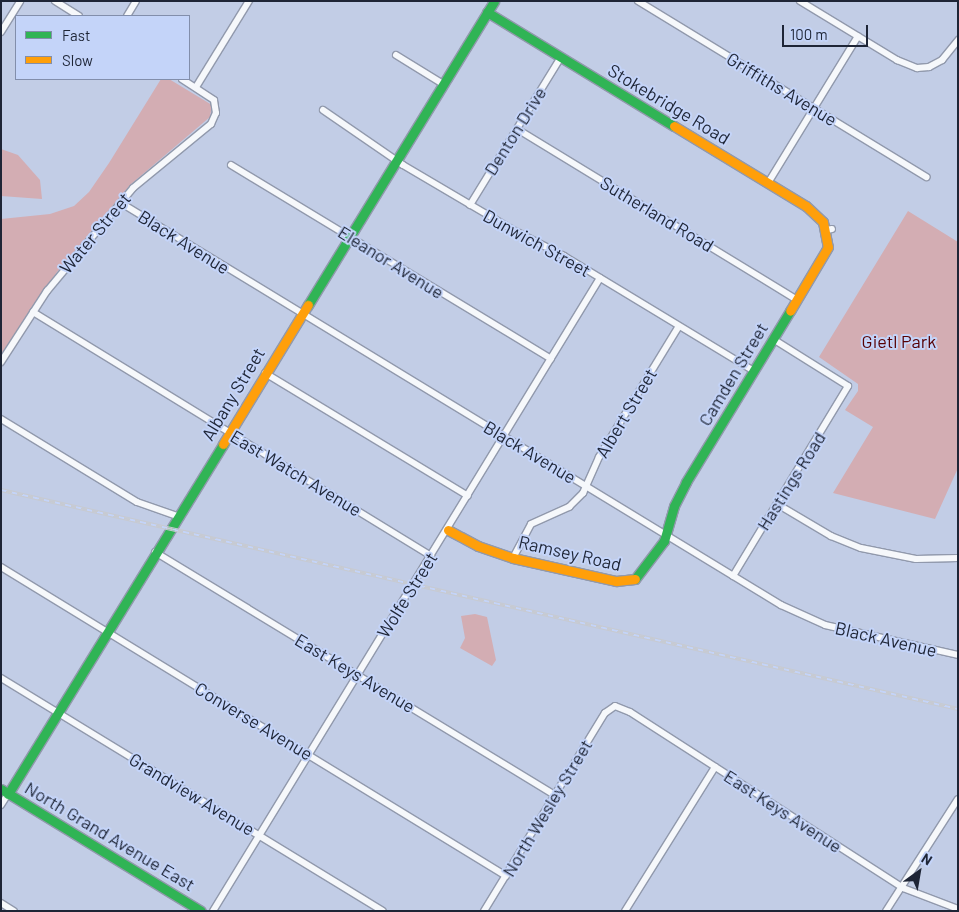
<!DOCTYPE html>
<html>
<head>
<meta charset="utf-8">
<style>
	body { margin:0 }
	#map { position:relative; width:959px; height:912px; overflow:hidden; background:#c2cde6; font-family:Barlow,sans-serif }
	div>[style] { position:absolute }
	[style*='--x'] { left:calc(var(--x)*1px); top:calc(var(--y)*1px); width:calc(var(--w)*1px); rotate:calc(var(--a)*1deg) }
	.green>* { inset:0; background:#d3adb3 }
	.roads { filter:drop-shadow(1px 0 #9199ac) drop-shadow(-1px 0 #9199ac) drop-shadow(0 1px #9199ac) drop-shadow(0 -1px #9199ac) }
	.street>* { height:6px; margin:-3px; padding:0 3px; transform-origin:3px; border-radius:3px; background:#f6f8fb }
	.fast>* { height:9px; margin:-4.5px; padding:0 4.5px; transform-origin:4.5px; border-radius:4.5px; background:#30b455 }
	.slow>* { height:9px; margin:-4.5px; padding:0 4.5px; transform-origin:4.5px; border-radius:4.5px; background:#ff9f0a }
	.rail>* { height:4px; margin-top:-2px; transform-origin:0; background:repeating-linear-gradient(90deg,#c4d4f9 0 5.5px,#c7cad1 0 11px); box-sizing:border-box; border-block:1px solid #c7cad1 }
	span { translate:-50% -50%; white-space:nowrap; text-align:center; line-height:1.15; -webkit-text-stroke:4px #c4d4f9; paint-order:stroke }
	.street-label { font-size:18px; color:#1e2536 }
	.park-label { font-size:18px; color:#570003 }
	.frame { position:absolute; inset:0; border:2px solid #1e2536; pointer-events:none }
	.legend { position:absolute; left:15px; top:15px; width:175px; height:65px; box-sizing:border-box; background:#c4d4f9; border:1px solid #828eab; margin:0; padding:6px 9px; list-style:none; font-size:15px; color:#1e2536 }
	.legend li { display:flex; align-items:center; gap:10px; height:25px }
	.legend b { width:25px; border:1px solid #828eab }
	.north { position:absolute; left:894px; top:847px; width:50px; height:50px; -webkit-text-stroke:4px #c4d4f9; paint-order:stroke; rotate:32deg; font-size:14px; font-weight:700; line-height:20px; text-align:center; color:#1e2536 }
	.north::after { content:''; display:block; margin:auto; width:18px; height:22px; background:#1e2536; clip-path:polygon(50% 0,100% 100%,50% 72%,0 100%) }
	.scale { position:absolute; left:782px; top:25px; width:86px; height:22px; box-sizing:border-box; border:2px solid #1e2536; border-top:0; padding-left:6px; font-size:15px; line-height:18px; white-space:nowrap; color:#1e2536; -webkit-text-stroke:4px #c4d4f9; paint-order:stroke }
</style>
</head>
<body>
<div id="map">
	<div class="green">
		<i style="clip-path:polygon(161px 79px,169px 79px,212px 105px,210px 117px,130px 185px,57px 272px,1px 355px,1px 219px,50px 214px,74px 206px,89px 192px,109px 163px)"></i>
		<i style="clip-path:polygon(1px 149px,18px 155px,40px 180px,42px 199px,1px 196px)"></i>
		<i style="clip-path:polygon(908px 211px,958px 242px,958px 468px,935px 519px,833px 493px,873px 427px,845px 410px,858px 391px,858px 384px,819px 357px)"></i>
		<i style="clip-path:polygon(475px 614px,487px 617px,496px 660px,492px 666px,460px 648px,465px 638px,461px 616px)"></i>
	</div>
	<div class="roads">
		<div class="street">
			<i style="--x:55;--y:1;--w:28;--a:32"></i>
			<i style="--x:638;--y:1;--w:338;--a:31.4"></i>
			<i style="--x:800;--y:1;--w:114;--a:31.3"></i>
			<i style="--x:897;--y:60;--w:22;--a:22"></i>
			<i style="--x:917;--y:68;--w:12;--a:-5"></i>
			<i style="--x:929;--y:67;--w:15;--a:-28"></i>
			<i style="--x:942;--y:60;--w:26;--a:-51"></i>
			<i style="--x:127;--y:16;--w:17;--a:-59"></i>
			<i style="--x:1;--y:32;--w:36;--a:-58"></i>
			<i style="--x:396;--y:55;--w:55;--a:31.7"></i>
			<i style="--x:196;--y:87;--w:101;--a:-58.4"></i>
			<i style="--x:323;--y:110;--w:97;--a:34.5"></i>
			<i style="--x:403;--y:165;--w:130;--a:30.5"></i>
			<i style="--x:515;--y:231;--w:55;--a:27"></i>
			<i style="--x:564;--y:256;--w:222;--a:31.2"></i>
			<i style="--x:517;--y:129;--w:328;--a:31.4"></i>
			<i style="--x:231;--y:165;--w:374;--a:31.2"></i>
			<i style="--x:768;--y:183;--w:172;--a:-58.5"></i>
			<i style="--x:121;--y:203;--w:773;--a:31.35"></i>
			<i style="--x:781;--y:605;--w:48;--a:24.4"></i>
			<i style="--x:825;--y:625;--w:136;--a:12.7"></i>
			<i style="--x:470;--y:205;--w:174;--a:-58.4"></i>
			<i style="--x:827;--y:230;--w:5;--a:-11"></i>
			<i style="--x:33;--y:312;--w:467;--a:31.5"></i>
			<i style="--x:1;--y:362;--w:85;--a:-57.1"></i>
			<i style="--x:47;--y:291;--w:134;--a:-50.1"></i>
			<i style="--x:133;--y:188;--w:101;--a:-39.4"></i>
			<i style="--x:211;--y:124;--w:12;--a:-66"></i>
			<i style="--x:216;--y:113;--w:13;--a:-99"></i>
			<i style="--x:214;--y:100;--w:38;--a:-147"></i>
			<i style="--x:265;--y:373;--w:237;--a:31.2"></i>
			<i style="--x:1;--y:419;--w:159;--a:31.4"></i>
			<i style="--x:137;--y:502;--w:42;--a:19.3"></i>
			<i style="--x:777;--y:504;--w:63;--a:30.7"></i>
			<i style="--x:831;--y:536;--w:32;--a:22"></i>
			<i style="--x:861;--y:548;--w:56;--a:11.3"></i>
			<i style="--x:916;--y:559;--w:42;--a:-1.4"></i>
			<i style="--x:155;--y:552;--w:468;--a:31.3"></i>
			<i style="--x:513;--y:558;--w:38;--a:-62"></i>
			<i style="--x:531;--y:524;--w:42;--a:-24.1"></i>
			<i style="--x:569;--y:507;--w:20;--a:-45"></i>
			<i style="--x:583;--y:493;--w:39;--a:-66"></i>
			<i style="--x:599;--y:457;--w:153;--a:-58.6"></i>
			<i style="--x:1;--y:567;--w:592;--a:31.46"></i>
			<i style="--x:733;--y:576;--w:222;--a:-58.8"></i>
			<i style="--x:848;--y:386;--w:89;--a:-147.9"></i>
			<i style="--x:1;--y:678;--w:447;--a:31.4"></i>
			<i style="--x:1;--y:805;--w:13;--a:-58"></i>
			<i style="--x:1;--y:903;--w:15;--a:32"></i>
			<i style="--x:213;--y:911;--w:742;--a:-58.56"></i>
			<i style="--x:484;--y:911;--w:232;--a:-58.6"></i>
			<i style="--x:605;--y:713;--w:12;--a:-35"></i>
			<i style="--x:615;--y:706;--w:16;--a:22"></i>
			<i style="--x:630;--y:712;--w:325;--a:32.8"></i>
			<i style="--x:903;--y:888;--w:59;--a:20.9"></i>
			<i style="--x:625;--y:911;--w:170;--a:-58"></i>
			<i style="--x:886;--y:911;--w:133;--a:-57.3"></i>
		</div>
		<div class="fast">
			<i style="--x:487;--y:12;--w:219;--a:31.4"></i>
			<i style="--x:308;--y:305;--w:356;--a:-58.5"></i>
			<i style="--x:635;--y:579;--w:48;--a:-52.7"></i>
			<i style="--x:664;--y:541;--w:36;--a:-74"></i>
			<i style="--x:674;--y:506;--w:27;--a:-63"></i>
			<i style="--x:686;--y:482;--w:200;--a:-58.7"></i>
			<i style="--x:1;--y:789;--w:234;--a:31.4"></i>
			<i style="--x:8;--y:794;--w:411;--a:-58.4"></i>
		</div>
		<div class="slow">
			<i style="--x:674;--y:126;--w:154;--a:31.2"></i>
			<i style="--x:806;--y:206;--w:23;--a:43"></i>
			<i style="--x:823;--y:222;--w:25;--a:79"></i>
			<i style="--x:828;--y:247;--w:74;--a:120.7"></i>
			<i style="--x:223;--y:444;--w:163;--a:-58.6"></i>
			<i style="--x:448;--y:530;--w:34;--a:28"></i>
			<i style="--x:478;--y:546;--w:37;--a:19"></i>
			<i style="--x:513;--y:558;--w:106;--a:12.6"></i>
			<i style="--x:616;--y:581;--w:19;--a:-6"></i>
		</div>
	</div>
	<div class="rail">
		<i style="--x:1;--y:490;--w:982;--a:12.89"></i>
	</div>
	<div class="street-label">
		<span style="left:782px;top:89px;rotate:31deg">Griffiths Avenue</span>
		<span style="left:669px;top:104px;rotate:31deg">Stokebridge Road</span>
		<span style="left:515px;top:131px;rotate:-58deg">Denton Drive</span>
		<span style="left:657px;top:214px;rotate:31deg">Sutherland Road</span>
		<span style="left:95px;top:233px;rotate:-50deg">Water Street</span>
		<span style="left:184px;top:242px;rotate:32deg">Black Avenue</span>
		<span style="left:537px;top:243px;rotate:29deg">Dunwich Street</span>
		<span style="left:391px;top:262px;rotate:32deg">Eleanor Avenue</span>
		<span style="left:733px;top:374px;rotate:-59deg">Camden Street</span>
		<span style="left:233px;top:394px;rotate:-59deg">Albany Street</span>
		<span style="left:626px;top:413px;rotate:-59deg">Albert Street</span>
		<span style="left:530px;top:452px;rotate:31deg">Black Avenue</span>
		<span style="left:296px;top:473px;rotate:31deg">East Watch Avenue</span>
		<span style="left:791px;top:481px;rotate:-58deg">Hastings Road</span>
		<span style="left:570px;top:553px;rotate:13deg">Ramsey Road</span>
		<span style="left:407px;top:595px;rotate:-58deg">Wolfe Street</span>
		<span style="left:886px;top:639px;rotate:13deg">Black Avenue</span>
		<span style="left:355px;top:673px;rotate:31deg">East Keys Avenue</span>
		<span style="left:254px;top:721px;rotate:31deg">Converse Avenue</span>
		<span style="left:192px;top:794px;rotate:31deg">Grandview Avenue</span>
		<span style="left:547px;top:808px;rotate:-59deg">North Wesley Street</span>
		<span style="left:783px;top:811px;rotate:33deg">East Keys Avenue</span>
		<span style="left:110px;top:836px;rotate:31deg">North Grand Avenue East</span>
	</div>
	<div class="park-label">
		<span style="left:899px;top:341px">Gietl Park</span>
	</div>
	<div class="frame"></div>
	<ul class="legend">
	<li><b style="height:6px;background:#30b455"></b>Fast</li>
	<li><b style="height:6px;background:#ff9f0a"></b>Slow</li>
	</ul>
	<div class="north">N</div>
	<div class="scale">100 m</div>
</div>
</body>
</html>
